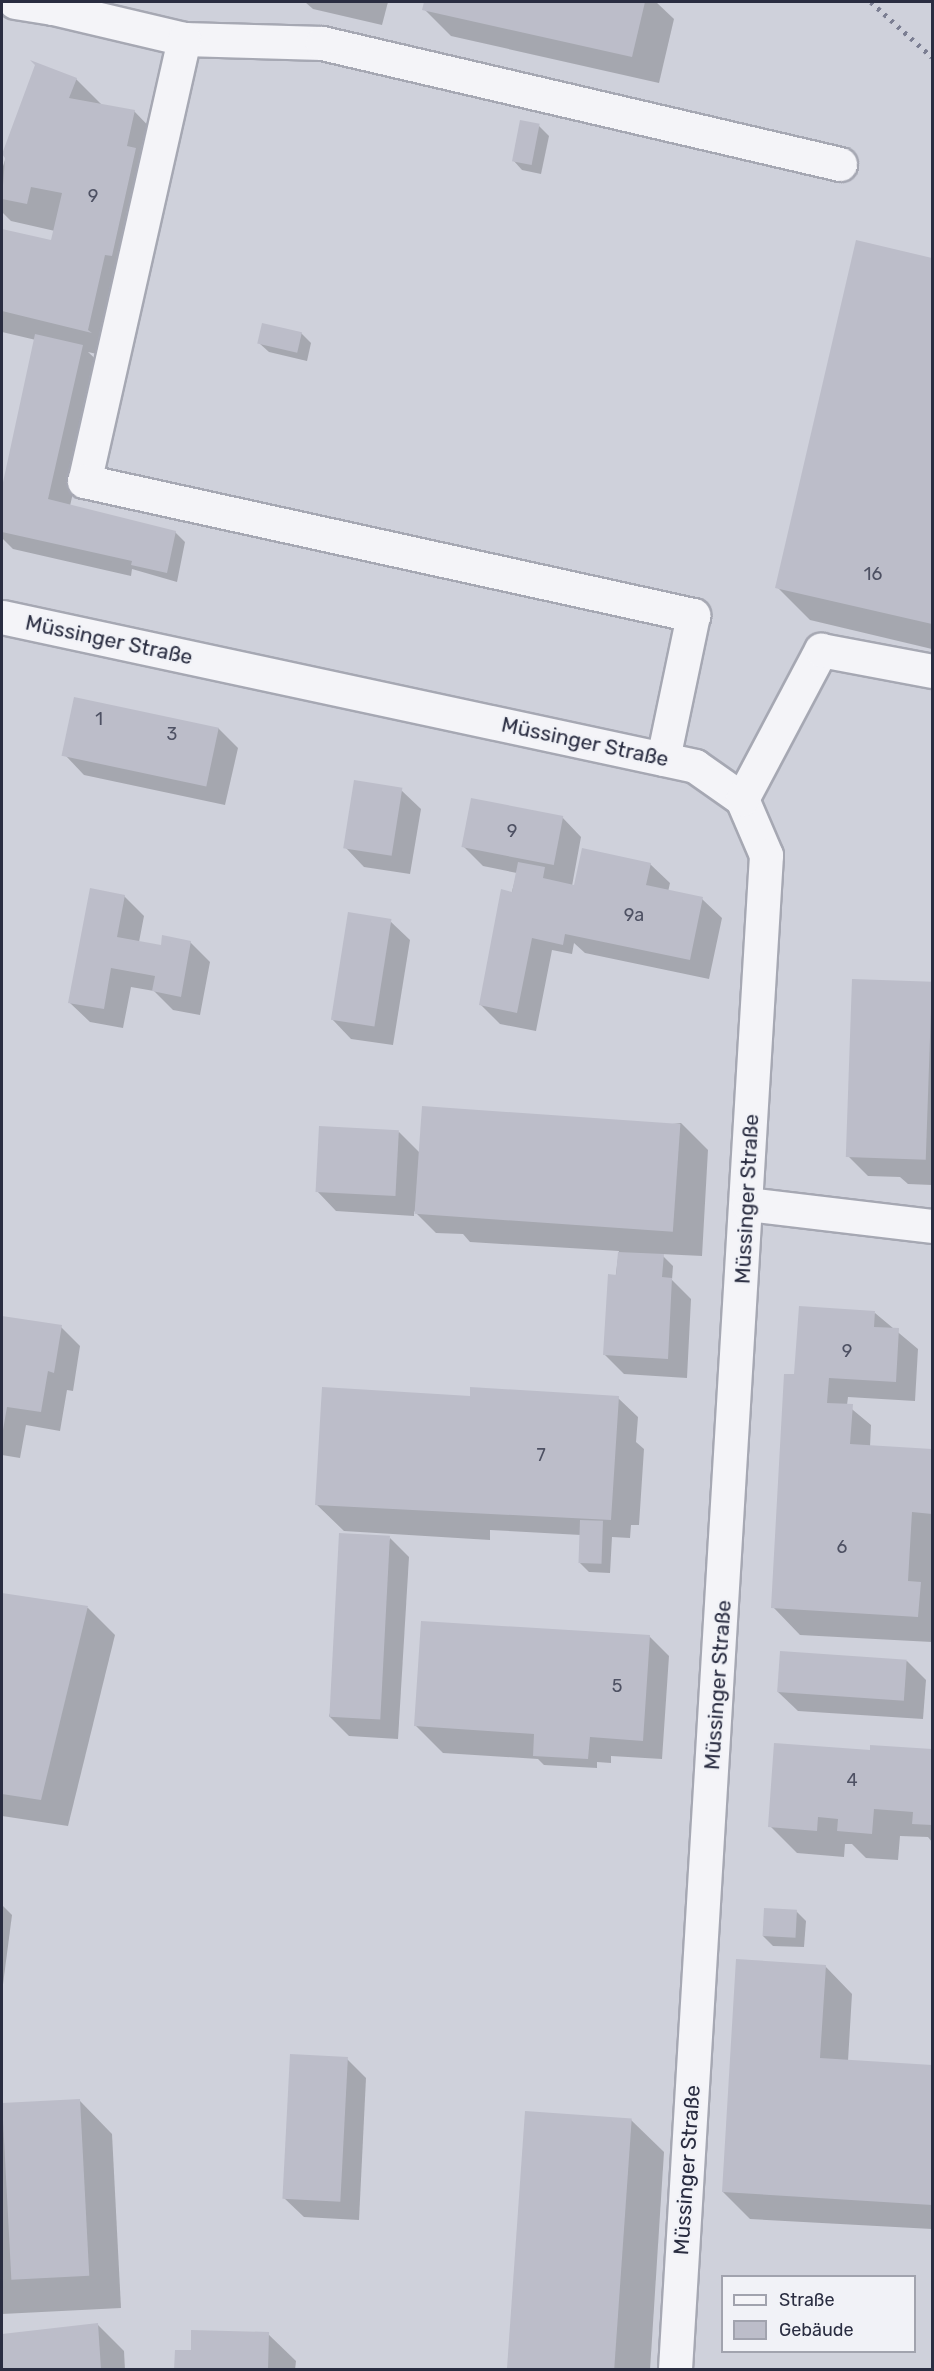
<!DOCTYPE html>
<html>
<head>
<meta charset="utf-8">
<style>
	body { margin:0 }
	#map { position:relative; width:934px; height:2371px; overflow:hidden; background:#e1e2e9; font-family:Rubik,sans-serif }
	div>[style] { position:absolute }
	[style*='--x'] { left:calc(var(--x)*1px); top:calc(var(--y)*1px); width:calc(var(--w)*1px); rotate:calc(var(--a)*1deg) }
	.built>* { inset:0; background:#cfd1db }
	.shadow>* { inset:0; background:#0003 }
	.building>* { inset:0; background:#bcbdc9; transform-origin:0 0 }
	.roads { filter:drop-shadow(2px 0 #a6a8b3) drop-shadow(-2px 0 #a6a8b3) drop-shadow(0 2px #a6a8b3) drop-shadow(0 -2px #a6a8b3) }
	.minor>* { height:33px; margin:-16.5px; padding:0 16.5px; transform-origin:16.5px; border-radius:16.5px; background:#f4f4f8 }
	.rail>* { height:4.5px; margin-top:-2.25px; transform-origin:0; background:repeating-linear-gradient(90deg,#7b7e92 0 3px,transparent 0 9px) }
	span { translate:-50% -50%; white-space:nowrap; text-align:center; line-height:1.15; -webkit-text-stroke:4.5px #f1f2f7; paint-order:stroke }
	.number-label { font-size:18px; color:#4e5163 }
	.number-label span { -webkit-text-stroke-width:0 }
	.street-label { font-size:21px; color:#2a2d41 }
	.frame { position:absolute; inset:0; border:3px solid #2a2d41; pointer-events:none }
	.legend { position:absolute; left:721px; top:2275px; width:195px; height:78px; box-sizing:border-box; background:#f1f2f7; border:2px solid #a1a3ae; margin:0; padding:8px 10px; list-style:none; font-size:18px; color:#2a2d41 }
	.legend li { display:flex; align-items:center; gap:12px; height:30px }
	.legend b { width:30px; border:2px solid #a1a3ae }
</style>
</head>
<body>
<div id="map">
	<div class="built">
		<i style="clip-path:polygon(evenodd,2px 2px,932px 2px,932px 2369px,2px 2370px,2px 2px,722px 2276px,914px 2276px,914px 2352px,722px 2352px,722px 2276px)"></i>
	</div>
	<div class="shadow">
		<i style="clip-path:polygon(305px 2px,388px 2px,382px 25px,313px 9px)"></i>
		<i style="clip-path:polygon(426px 2px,656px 2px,674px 19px,659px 83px,451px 36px,424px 9px)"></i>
		<i style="clip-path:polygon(37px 65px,76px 79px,103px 106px,134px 111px,161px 139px,114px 358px,88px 352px,102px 365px,70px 506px,175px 532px,185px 542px,177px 582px,132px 569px,131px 576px,13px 549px,2px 538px,2px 494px,36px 340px,2px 332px,2px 231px,53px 242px,55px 231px,11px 221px,2px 212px,2px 169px)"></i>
		<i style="clip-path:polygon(539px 126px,549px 136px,541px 174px,522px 170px,513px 160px)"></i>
		<i style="clip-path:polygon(857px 242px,932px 260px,932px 649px,810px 620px,777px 587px)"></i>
		<i style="clip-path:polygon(301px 333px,311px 343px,307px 361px,269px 352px,259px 343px)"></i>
		<i style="clip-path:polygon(218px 728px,238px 748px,225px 805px,84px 775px,65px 755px)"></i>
		<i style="clip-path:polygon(401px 790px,421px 809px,410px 874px,364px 867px,345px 847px)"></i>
		<i style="clip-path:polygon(562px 817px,581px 837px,572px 886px,650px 864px,670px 883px,668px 892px,702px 899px,722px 918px,709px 979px,585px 953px,574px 943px,572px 954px,552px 950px,536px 1031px,500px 1024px,481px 1005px,517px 873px,483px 866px,463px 846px)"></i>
		<i style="clip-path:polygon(124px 896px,144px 916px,139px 942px,162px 946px,190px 942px,210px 962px,200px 1015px,173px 1010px,154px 991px,131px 987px,123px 1028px,90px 1022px,70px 1003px)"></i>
		<i style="clip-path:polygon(390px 921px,410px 940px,393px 1045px,351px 1039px,332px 1019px)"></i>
		<i style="clip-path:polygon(853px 981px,932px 983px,932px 1185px,908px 1184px,900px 1177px,868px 1176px,848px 1156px)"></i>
		<i style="clip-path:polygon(681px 1123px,708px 1150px,702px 1256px,661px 1254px,673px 1266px,672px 1280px,691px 1299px,687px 1378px,624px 1374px,605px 1355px,619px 1251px,470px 1242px,463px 1234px,436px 1233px,414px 1211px,414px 1216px,336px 1211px,317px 1191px,399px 1132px,421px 1154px)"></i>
		<i style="clip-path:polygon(875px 1313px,918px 1349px,915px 1401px,848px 1397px,847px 1405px,871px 1425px,870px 1447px,932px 1451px,932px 1642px,800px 1635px,773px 1607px,796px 1376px)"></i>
		<i style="clip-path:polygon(2px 1317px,61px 1327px,80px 1346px,73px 1391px,67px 1390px,60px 1431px,26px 1425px,20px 1458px,2px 1455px)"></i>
		<i style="clip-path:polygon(471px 1397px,618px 1398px,638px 1417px,636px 1442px,644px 1449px,639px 1525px,631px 1525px,630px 1538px,612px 1537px,610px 1573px,589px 1572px,579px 1562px,581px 1535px,490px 1530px,490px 1540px,344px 1531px,316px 1504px)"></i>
		<i style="clip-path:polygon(390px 1538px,409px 1557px,398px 1739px,349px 1736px,329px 1716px)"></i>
		<i style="clip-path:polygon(2px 1595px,88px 1608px,115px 1635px,68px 1826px,2px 1816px)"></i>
		<i style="clip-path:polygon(649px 1636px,669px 1656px,662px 1759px,611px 1756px,611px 1763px,597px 1762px,597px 1768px,544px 1765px,538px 1759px,443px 1753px,416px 1726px)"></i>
		<i style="clip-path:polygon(907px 1661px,926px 1680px,923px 1719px,798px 1711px,778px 1692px)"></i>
		<i style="clip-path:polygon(871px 1746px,932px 1750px,932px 1842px,928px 1837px,900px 1836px,898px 1860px,866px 1858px,852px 1844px,845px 1844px,844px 1857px,797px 1853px,770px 1826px,871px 1752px)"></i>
		<i style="clip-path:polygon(2px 1905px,12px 1915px,2px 1992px)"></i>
		<i style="clip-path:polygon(796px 1911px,806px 1921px,804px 1947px,773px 1946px,763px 1936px)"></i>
		<i style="clip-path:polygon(825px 1966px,852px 1994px,848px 2061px,932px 2066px,932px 2229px,750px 2219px,723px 2192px)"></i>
		<i style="clip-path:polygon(347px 2059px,366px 2078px,359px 2220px,304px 2217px,284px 2198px)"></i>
		<i style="clip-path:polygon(80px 2101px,112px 2134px,121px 2308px,2px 2314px,2px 2104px)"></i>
		<i style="clip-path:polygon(631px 2120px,664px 2152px,650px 2370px,510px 2370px)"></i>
		<i style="clip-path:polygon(97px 2324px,124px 2351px,125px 2370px,2px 2370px,2px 2335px)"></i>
		<i style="clip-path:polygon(268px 2334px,296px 2361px,295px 2370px,176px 2370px,192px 2352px)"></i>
	</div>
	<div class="building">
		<i style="clip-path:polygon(424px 2px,645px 2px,632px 57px,422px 10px)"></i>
		<i style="clip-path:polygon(30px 60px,77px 78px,69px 98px,135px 110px,127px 146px,136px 148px,112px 256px,105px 255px,88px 330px,92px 333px,2px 311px,2px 229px,51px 240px,62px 193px,31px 187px,27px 204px,2px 199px,5px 158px,2px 154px,35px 65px)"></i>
		<i style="left:520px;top:120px;width:20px;height:42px;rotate:11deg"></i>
		<i style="clip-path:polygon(856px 240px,932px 258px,932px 624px,775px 588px)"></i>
		<i style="left:262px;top:323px;width:41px;height:21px;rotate:13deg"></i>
		<i style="clip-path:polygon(35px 334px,83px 345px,48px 499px,176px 531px,167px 573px,131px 565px,132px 561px,2px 532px,2px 487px)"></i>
		<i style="left:74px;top:697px;width:148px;height:60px;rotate:12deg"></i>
		<i style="left:354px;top:780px;width:49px;height:69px;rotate:9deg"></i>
		<i style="left:471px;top:798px;width:94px;height:50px;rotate:11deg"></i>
		<i style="clip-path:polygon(582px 848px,651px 863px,646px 885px,703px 897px,690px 960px,565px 934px,563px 945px,532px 938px,517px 1013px,479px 1005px,501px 889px,512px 892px,518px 862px,545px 867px,543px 878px,574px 885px)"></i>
		<i style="clip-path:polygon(90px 888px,125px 895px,117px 937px,161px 945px,162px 935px,191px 941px,181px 997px,152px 991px,155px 976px,111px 968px,104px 1009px,68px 1003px)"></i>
		<i style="left:348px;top:912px;width:44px;height:109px;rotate:9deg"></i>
		<i style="left:852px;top:979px;width:80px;height:178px;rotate:2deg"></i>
		<i style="left:422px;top:1106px;width:259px;height:108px;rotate:4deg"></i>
		<i style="left:319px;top:1126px;width:80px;height:66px;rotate:3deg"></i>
		<i style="clip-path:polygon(618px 1252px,664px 1254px,662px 1277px,672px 1278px,668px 1359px,603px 1355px,608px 1274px,616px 1275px)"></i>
		<i style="clip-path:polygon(799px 1306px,875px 1311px,874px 1327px,899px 1328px,896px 1382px,829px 1378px,827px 1403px,853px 1404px,850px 1444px,932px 1449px,932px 1514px,912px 1512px,908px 1581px,921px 1582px,918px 1617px,771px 1608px,784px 1374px,794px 1374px)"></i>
		<i style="clip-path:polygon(2px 1316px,62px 1325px,54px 1373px,48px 1371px,41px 1412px,7px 1407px,3px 1430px)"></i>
		<i style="clip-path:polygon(322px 1387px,470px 1396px,470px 1387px,619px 1396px,611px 1520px,315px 1505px)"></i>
		<i style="left:580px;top:1520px;width:23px;height:43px;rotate:2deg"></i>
		<i style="left:339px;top:1533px;width:51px;height:184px;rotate:3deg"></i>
		<i style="clip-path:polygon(2px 1593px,88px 1606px,41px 1800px,2px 1794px)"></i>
		<i style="clip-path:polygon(421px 1621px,650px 1635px,643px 1741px,590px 1737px,588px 1759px,533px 1756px,534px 1734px,414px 1726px)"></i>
		<i style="left:780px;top:1651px;width:127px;height:41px;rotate:4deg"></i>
		<i style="clip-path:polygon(774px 1743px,870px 1750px,870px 1745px,932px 1749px,932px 1825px,912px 1824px,913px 1812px,874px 1809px,872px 1834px,837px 1831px,838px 1819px,818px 1817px,817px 1831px,768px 1827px)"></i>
		<i style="left:764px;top:1908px;width:33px;height:28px;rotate:3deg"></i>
		<i style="clip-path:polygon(736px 1959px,826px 1965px,820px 2058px,932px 2065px,932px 2205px,722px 2192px)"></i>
		<i style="left:290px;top:2054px;width:58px;height:145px;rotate:3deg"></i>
		<i style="left:80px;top:2099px;width:177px;height:78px;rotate:87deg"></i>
		<i style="left:525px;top:2111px;width:107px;height:260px;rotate:4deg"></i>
		<i style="clip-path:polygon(98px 2323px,101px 2370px,2px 2370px,2px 2334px)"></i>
		<i style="clip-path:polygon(191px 2330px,269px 2332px,268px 2370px,174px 2370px,175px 2350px,191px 2350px)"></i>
	</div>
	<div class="roads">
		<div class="minor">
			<i style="--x:15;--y:2;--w:38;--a:9"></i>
			<i style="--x:53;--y:8;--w:9;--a:-41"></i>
			<i style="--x:53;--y:8;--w:135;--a:13.3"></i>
			<i style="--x:184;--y:39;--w:138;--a:1.7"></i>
			<i style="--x:322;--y:43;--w:532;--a:13.15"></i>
			<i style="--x:184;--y:39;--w:453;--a:102.7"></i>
			<i style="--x:84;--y:481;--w:624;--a:12.41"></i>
			<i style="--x:693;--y:615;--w:147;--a:101.8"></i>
			<i style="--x:2;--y:617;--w:709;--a:12.13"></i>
			<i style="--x:695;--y:766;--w:57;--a:35.1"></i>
			<i style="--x:742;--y:799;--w:61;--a:66.8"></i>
			<i style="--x:766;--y:855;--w:1518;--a:93.44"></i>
			<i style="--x:742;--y:799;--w:169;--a:-62.1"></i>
			<i style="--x:821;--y:650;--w:113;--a:10.7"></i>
			<i style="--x:748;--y:1204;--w:185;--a:6.8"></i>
		</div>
	</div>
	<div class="rail">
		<i style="--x:871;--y:2;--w:82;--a:42"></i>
	</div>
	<div class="number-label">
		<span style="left:93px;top:196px">9</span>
		<span style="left:873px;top:574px">16</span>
		<span style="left:99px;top:719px">1</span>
		<span style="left:172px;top:734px">3</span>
		<span style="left:512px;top:831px">9</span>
		<span style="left:634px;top:915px">9a</span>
		<span style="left:847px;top:1351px">9</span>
		<span style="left:541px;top:1455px">7</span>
		<span style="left:842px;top:1547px">6</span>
		<span style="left:617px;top:1686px">5</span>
		<span style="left:852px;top:1780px">4</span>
	</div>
	<div class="street-label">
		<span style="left:109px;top:640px;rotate:12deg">Müssinger Straße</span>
		<span style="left:585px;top:742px;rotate:12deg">Müssinger Straße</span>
		<span style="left:747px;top:1199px;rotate:-87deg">Müssinger Straße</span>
		<span style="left:718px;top:1685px;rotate:-86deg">Müssinger Straße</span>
		<span style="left:687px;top:2170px;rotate:-86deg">Müssinger Straße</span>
	</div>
	<div class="frame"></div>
	<ul class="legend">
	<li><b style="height:8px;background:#f4f4f8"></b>Straße</li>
	<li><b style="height:16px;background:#bcbdc9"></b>Gebäude</li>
	</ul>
</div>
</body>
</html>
